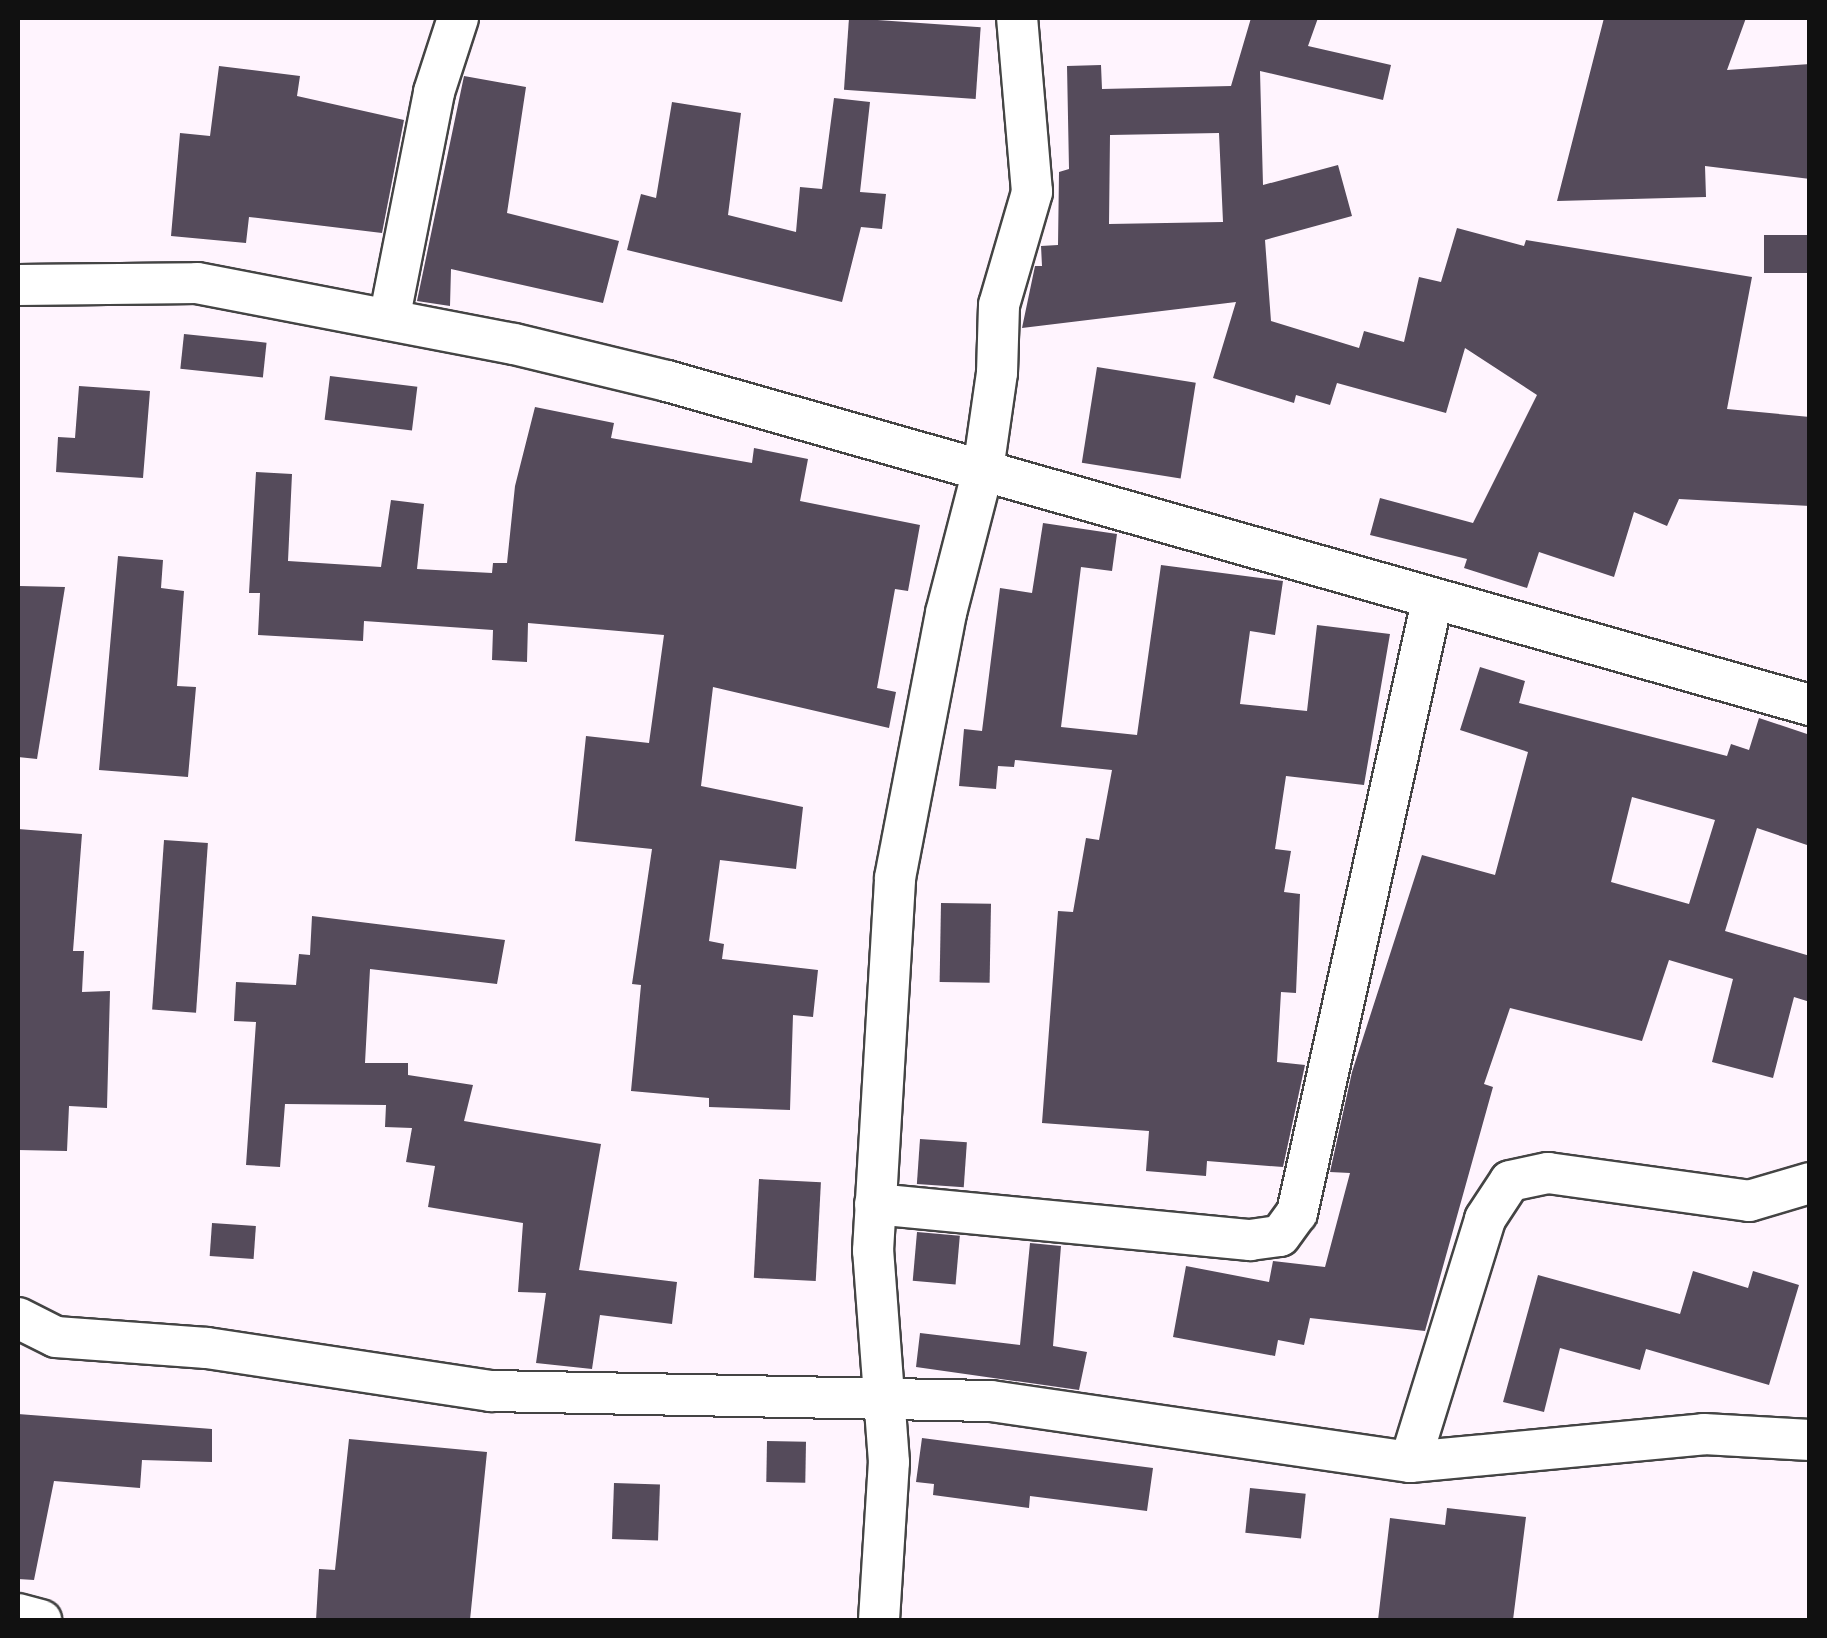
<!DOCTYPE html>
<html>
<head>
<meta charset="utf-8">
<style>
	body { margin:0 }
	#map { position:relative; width:1827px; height:1638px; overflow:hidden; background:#fff4fe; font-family:Lora,serif }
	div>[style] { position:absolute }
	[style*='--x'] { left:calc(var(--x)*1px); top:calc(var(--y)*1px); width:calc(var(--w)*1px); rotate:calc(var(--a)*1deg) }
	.building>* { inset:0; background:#554b5b; transform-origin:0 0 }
	.roads { filter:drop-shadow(2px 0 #444) drop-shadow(-2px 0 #444) drop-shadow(0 2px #444) drop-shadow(0 -2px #444) }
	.street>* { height:40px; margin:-20px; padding:0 20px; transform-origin:20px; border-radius:20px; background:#fff }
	span { translate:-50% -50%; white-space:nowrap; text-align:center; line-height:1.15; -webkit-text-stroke:10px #fff; paint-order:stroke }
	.frame { position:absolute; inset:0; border:20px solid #111; pointer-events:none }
</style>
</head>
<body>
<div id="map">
	<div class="building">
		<i style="left:849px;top:18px;width:132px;height:72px;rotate:4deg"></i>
		<i style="clip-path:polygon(evenodd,1251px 18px,1318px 18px,1308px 46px,1391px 65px,1383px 100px,1260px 71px,1263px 185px,1338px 165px,1352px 216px,1265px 240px,1271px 321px,1359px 348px,1364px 331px,1404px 342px,1419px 277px,1441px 282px,1457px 228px,1524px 246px,1526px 240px,1752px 277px,1727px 409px,1810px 417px,1810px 506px,1679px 499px,1667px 526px,1634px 512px,1614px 577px,1539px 552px,1527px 588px,1464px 568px,1467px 559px,1370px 535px,1380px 498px,1473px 523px,1537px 395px,1465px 348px,1446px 413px,1337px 383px,1330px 405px,1296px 395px,1294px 403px,1213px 378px,1236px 302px,1022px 328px,1035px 266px,1042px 266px,1041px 246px,1058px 245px,1059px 172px,1069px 169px,1067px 66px,1101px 65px,1102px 89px,1231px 86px,1251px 18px,1219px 133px,1223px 222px,1109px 224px,1110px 135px,1219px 133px)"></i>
		<i style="clip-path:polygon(1604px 18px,1746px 18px,1727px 70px,1810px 64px,1810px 179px,1705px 166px,1706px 197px,1557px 201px)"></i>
		<i style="clip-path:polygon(219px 66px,300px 76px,297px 96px,404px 120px,382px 233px,249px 217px,246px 243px,171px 236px,180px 133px,210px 136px)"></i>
		<i style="clip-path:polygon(464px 76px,526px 87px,507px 213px,619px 241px,603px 303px,451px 269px,450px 306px,417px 301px)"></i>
		<i style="clip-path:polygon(834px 98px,870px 102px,860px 192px,886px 194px,882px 229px,861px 227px,842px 302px,627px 250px,641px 194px,656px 198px,672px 102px,741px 113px,728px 215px,796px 232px,800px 187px,822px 189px)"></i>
		<i style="left:1764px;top:235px;width:46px;height:38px"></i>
		<i style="left:184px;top:334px;width:83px;height:35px;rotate:6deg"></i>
		<i style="left:1097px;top:367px;width:100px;height:97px;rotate:9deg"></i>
		<i style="left:330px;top:376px;width:88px;height:44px;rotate:7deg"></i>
		<i style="clip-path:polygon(79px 386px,150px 391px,143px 478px,56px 472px,58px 437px,75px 438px)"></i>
		<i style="clip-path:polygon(535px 407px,614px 423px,611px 438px,752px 463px,754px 448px,808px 459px,800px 501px,920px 525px,908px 591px,895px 589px,877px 688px,896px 692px,889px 728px,713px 687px,701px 786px,803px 807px,796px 869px,720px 860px,709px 941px,724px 944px,722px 959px,818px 970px,813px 1017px,793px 1015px,790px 1110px,709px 1107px,709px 1098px,631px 1091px,641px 985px,632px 984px,652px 849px,575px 841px,586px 736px,649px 743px,664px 635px,528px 623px,527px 662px,492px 660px,493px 630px,364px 621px,363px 641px,258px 635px,260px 593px,249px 593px,256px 472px,292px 474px,288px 561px,381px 567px,391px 500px,424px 504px,417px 569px,492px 573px,493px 563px,507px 563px,515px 486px)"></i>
		<i style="clip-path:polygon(1043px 523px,1117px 534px,1112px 571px,1081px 567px,1061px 727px,1137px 735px,1161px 565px,1283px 581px,1275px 635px,1250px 631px,1240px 704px,1307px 711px,1317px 625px,1390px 634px,1364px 785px,1286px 776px,1275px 849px,1291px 851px,1284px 892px,1300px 894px,1296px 993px,1281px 992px,1277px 1062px,1305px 1065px,1283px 1167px,1207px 1161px,1206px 1176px,1146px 1171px,1149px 1131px,1042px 1123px,1058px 911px,1073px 912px,1086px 838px,1099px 840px,1112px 770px,1015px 760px,1014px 767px,998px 766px,996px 789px,959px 786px,964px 729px,982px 731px,1000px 588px,1032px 593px)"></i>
		<i style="clip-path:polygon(118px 556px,163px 560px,161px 588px,184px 591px,177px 686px,196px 687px,188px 777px,99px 770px)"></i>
		<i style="clip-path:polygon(20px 586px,65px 587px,37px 759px,18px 757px)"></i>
		<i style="clip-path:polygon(evenodd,1480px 667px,1525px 681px,1519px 703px,1727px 756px,1731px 744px,1749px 750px,1759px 718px,1810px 735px,1810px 846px,1757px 828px,1725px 931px,1810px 956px,1810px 1002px,1794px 997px,1773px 1078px,1712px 1062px,1733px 979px,1669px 960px,1642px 1041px,1510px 1008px,1484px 1084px,1493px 1087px,1425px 1331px,1310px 1318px,1304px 1345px,1278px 1340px,1275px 1356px,1173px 1337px,1186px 1266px,1269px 1282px,1273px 1261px,1325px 1267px,1350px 1173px,1330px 1172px,1352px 1072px,1422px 855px,1495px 875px,1528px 752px,1460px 730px,1480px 667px,1632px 797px,1715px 820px,1689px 904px,1611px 882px,1632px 797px)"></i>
		<i style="clip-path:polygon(18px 829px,82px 834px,73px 951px,84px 951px,82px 992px,110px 991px,107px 1108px,69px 1106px,67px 1151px,18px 1150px)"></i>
		<i style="left:164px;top:840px;width:44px;height:170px;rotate:4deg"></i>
		<i style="left:941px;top:903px;width:50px;height:79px;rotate:1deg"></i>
		<i style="clip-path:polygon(312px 916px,505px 940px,497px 984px,370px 969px,365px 1063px,408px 1063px,408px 1075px,473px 1085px,464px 1121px,601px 1144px,579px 1270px,677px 1282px,672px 1324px,600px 1315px,592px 1369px,536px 1363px,546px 1293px,518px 1292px,523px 1223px,428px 1207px,435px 1166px,406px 1162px,412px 1128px,385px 1127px,386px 1105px,285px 1104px,280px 1167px,246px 1165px,256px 1022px,234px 1021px,236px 982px,296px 985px,299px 954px,310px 955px)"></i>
		<i style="left:920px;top:1139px;width:47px;height:45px;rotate:4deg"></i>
		<i style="left:759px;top:1179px;width:62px;height:99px;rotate:3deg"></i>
		<i style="left:212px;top:1223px;width:44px;height:33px;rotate:4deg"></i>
		<i style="left:917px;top:1232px;width:43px;height:49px;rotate:5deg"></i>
		<i style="clip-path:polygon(1030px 1243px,1061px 1246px,1053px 1346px,1087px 1352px,1079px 1390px,916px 1367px,920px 1333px,1020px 1345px)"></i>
		<i style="clip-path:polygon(1693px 1271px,1748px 1288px,1753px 1271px,1799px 1285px,1769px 1385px,1646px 1349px,1640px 1370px,1560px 1348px,1544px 1412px,1503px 1402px,1538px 1275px,1680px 1314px)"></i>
		<i style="clip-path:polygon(18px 1414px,212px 1429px,212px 1462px,142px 1460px,140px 1488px,54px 1481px,34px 1580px,18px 1579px)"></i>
		<i style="clip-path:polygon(922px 1438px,1153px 1468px,1147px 1511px,1030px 1496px,1029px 1508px,933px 1495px,934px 1484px,916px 1482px)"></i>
		<i style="clip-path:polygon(349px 1439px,487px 1452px,470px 1620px,316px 1620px,319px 1569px,335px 1570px)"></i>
		<i style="left:767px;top:1441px;width:39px;height:41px;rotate:1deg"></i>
		<i style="left:614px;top:1483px;width:46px;height:56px;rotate:2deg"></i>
		<i style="left:1250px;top:1488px;width:56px;height:45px;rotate:6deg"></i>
		<i style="clip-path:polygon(1447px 1508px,1526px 1517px,1513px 1620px,1378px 1620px,1390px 1518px,1445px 1525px)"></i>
	</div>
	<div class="roads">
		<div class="street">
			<i style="--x:18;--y:285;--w:179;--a:-0.6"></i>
			<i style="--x:197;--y:283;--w:323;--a:10.9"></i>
			<i style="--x:514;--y:344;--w:157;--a:13.6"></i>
			<i style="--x:667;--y:381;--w:1188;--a:15.83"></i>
			<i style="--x:389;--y:320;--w:232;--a:-78.8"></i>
			<i style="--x:434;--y:92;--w:78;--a:-72"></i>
			<i style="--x:875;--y:1204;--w:377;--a:5.5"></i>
			<i style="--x:1250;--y:1240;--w:30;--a:-8"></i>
			<i style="--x:1280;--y:1236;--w:29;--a:-54"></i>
			<i style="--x:1297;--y:1213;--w:627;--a:-77.56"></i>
			<i style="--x:18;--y:1318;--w:42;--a:26.6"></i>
			<i style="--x:56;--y:1337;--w:151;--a:4.2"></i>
			<i style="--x:207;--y:1348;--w:287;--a:8.6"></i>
			<i style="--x:491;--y:1391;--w:500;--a:1.15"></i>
			<i style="--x:991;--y:1401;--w:423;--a:8.3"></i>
			<i style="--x:1410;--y:1462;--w:295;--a:-5.4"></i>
			<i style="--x:1704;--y:1434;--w:106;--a:3.2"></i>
			<i style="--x:1410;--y:1462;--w:254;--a:-72.8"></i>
			<i style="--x:1485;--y:1219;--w:45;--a:-56.7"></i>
			<i style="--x:1510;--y:1181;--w:39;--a:-12"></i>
			<i style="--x:1548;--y:1173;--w:203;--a:7.9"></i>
			<i style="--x:1749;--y:1201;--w:64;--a:-16.4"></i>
			<i style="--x:18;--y:1614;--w:24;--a:15"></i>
			<i style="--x:879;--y:1620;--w:158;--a:-86.4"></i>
			<i style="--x:889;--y:1462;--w:212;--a:-94.3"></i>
			<i style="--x:873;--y:1251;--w:374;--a:-86.6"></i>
			<i style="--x:895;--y:878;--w:270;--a:-79.1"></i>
			<i style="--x:946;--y:613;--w:148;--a:-75.5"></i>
			<i style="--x:983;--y:470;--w:98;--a:-81.8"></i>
			<i style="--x:997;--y:373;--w:68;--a:-88.3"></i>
			<i style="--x:999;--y:305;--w:118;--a:-73.7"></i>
			<i style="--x:1032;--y:192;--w:175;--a:-94.9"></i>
		</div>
	</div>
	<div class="frame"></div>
</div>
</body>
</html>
